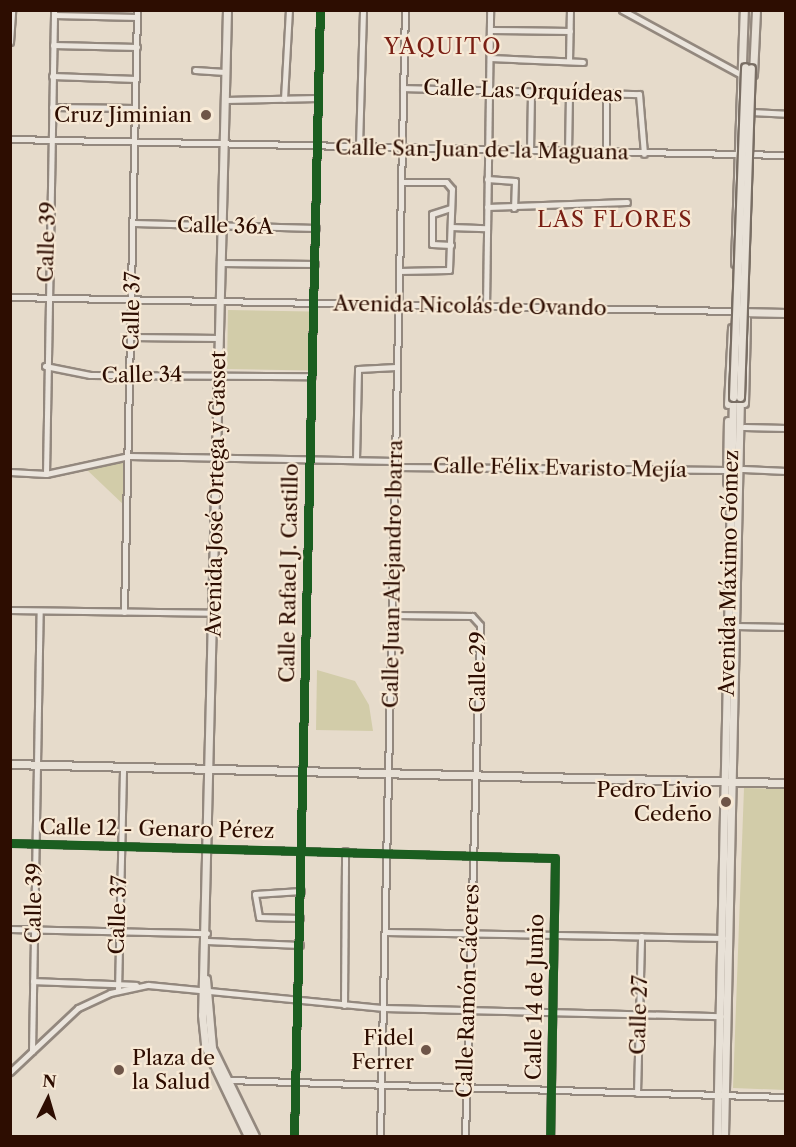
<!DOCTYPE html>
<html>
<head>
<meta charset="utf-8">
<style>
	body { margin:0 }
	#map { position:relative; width:796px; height:1147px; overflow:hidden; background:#e6dbcb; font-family:"Libre Caslon Text",serif }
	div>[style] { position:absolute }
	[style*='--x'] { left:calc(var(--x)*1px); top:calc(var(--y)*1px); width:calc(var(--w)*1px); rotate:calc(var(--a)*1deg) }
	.green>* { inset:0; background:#d2cca9; transform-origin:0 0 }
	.roads { filter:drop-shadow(2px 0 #93887e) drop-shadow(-2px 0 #93887e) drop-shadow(0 2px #93887e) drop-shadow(0 -2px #93887e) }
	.minor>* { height:5px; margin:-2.5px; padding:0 2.5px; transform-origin:2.5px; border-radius:2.5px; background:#ebe5dd }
	.major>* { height:7px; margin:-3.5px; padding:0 3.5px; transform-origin:3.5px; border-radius:3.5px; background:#e8e1d7 }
	.bridges { filter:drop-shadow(2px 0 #796e64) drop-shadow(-2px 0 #796e64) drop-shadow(0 2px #796e64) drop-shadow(0 -2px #796e64) }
	.major-bridge>* { height:7px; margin:-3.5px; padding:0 3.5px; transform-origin:3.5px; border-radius:3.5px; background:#e8e1d7 }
	.cycleway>* { height:9px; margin:-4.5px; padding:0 4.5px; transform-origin:4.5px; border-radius:4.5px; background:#1b5e20 }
	.dots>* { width:16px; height:16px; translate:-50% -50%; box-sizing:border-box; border:3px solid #f7e9d5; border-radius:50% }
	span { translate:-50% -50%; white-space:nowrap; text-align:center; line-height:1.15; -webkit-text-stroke:4.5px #f7e9d5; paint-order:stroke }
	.street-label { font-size:21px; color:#2d0d01 }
	.poi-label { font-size:21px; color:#2d0d01 }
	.right { translate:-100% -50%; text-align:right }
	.left { translate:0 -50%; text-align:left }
	.neighbourhood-label { font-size:22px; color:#7a1f14; letter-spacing:1.5px }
	.frame { position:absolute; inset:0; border:12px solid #2d0d01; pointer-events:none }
	.north { position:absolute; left:18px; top:1069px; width:60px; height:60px; -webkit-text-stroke:4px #f7e9d5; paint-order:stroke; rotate:5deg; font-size:16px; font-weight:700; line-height:24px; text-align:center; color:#2d0d01 }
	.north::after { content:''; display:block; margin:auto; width:21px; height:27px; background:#2d0d01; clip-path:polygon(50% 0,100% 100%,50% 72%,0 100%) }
</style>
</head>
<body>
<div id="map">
	<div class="green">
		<i style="left:228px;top:310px;width:82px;height:59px;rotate:1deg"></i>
		<i style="clip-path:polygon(128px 459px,126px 507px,85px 468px)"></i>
		<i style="clip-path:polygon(317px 670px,355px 681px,369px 705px,373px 731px,316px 730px)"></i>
		<i style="clip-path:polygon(744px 788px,785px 789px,785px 1090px,733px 1088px)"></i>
	</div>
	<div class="roads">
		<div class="minor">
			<i style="--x:622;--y:10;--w:134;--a:28.5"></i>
			<i style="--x:54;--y:15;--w:83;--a:1.4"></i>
			<i style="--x:490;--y:30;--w:80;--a:0.7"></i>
			<i style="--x:10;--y:42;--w:32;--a:-86"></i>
			<i style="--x:53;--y:45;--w:84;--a:1.4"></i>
			<i style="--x:490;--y:58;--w:93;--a:2.5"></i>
			<i style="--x:569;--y:61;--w:51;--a:-88.9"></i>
			<i style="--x:195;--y:70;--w:30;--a:4"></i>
			<i style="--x:52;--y:76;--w:84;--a:2"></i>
			<i style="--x:403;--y:88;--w:236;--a:1.5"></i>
			<i style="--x:639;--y:94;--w:60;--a:85.2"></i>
			<i style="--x:284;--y:99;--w:89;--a:-86.8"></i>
			<i style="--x:225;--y:100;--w:93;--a:-1.2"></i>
			<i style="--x:52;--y:107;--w:83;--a:0.7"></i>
			<i style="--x:751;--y:112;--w:35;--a:3"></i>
			<i style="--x:10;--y:139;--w:776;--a:1.18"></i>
			<i style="--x:359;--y:146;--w:136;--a:-88.3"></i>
			<i style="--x:530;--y:151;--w:59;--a:-89"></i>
			<i style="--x:568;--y:152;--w:60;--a:-89"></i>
			<i style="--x:606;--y:153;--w:60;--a:-90"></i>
			<i style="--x:487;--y:179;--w:28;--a:4"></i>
			<i style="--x:515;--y:181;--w:27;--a:92"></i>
			<i style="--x:487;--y:207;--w:140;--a:-2"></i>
			<i style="--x:134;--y:223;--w:182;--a:1.6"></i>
			<i style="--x:451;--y:227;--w:35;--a:2"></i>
			<i style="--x:451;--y:245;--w:19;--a:-177"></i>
			<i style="--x:432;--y:244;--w:30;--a:-90"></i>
			<i style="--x:432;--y:214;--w:20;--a:-18"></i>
			<i style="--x:221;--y:263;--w:94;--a:0.6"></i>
			<i style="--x:399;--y:271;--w:50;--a:-1.1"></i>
			<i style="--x:449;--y:270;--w:81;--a:-87.9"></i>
			<i style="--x:452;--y:189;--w:9;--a:-131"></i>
			<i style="--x:446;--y:182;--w:45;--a:180"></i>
			<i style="--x:10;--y:297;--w:723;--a:1.11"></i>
			<i style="--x:486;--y:307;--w:297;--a:-89.2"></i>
			<i style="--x:131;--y:337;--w:88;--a:0.7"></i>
			<i style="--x:45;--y:366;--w:46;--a:11.3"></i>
			<i style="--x:90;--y:375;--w:222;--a:0.3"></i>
			<i style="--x:744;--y:427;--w:42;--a:1.4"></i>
			<i style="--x:356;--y:459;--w:90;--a:-88.7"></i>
			<i style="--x:358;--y:369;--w:38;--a:-3"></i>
			<i style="--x:394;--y:467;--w:332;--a:0.5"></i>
			<i style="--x:743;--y:469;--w:43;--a:2.7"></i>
			<i style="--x:10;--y:472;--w:36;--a:3"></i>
			<i style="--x:46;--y:474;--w:85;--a:-12.2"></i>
			<i style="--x:129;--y:456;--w:266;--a:1.1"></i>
			<i style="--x:46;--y:474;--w:464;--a:-89"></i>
			<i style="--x:10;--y:610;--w:204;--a:0.8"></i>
			<i style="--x:124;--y:612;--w:602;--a:-88.76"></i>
			<i style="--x:395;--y:615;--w:77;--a:0.7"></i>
			<i style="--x:472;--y:616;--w:12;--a:48"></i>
			<i style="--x:480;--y:625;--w:511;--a:91.68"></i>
			<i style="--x:735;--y:626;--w:51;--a:1.1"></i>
			<i style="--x:10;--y:843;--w:545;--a:1.58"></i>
			<i style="--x:555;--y:858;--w:278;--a:91"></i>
			<i style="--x:300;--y:918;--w:41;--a:-178.6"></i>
			<i style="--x:259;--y:917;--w:23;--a:-100"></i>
			<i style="--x:255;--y:894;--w:46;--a:-3.7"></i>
			<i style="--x:10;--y:929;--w:197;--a:1.2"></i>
			<i style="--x:386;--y:932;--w:337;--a:1"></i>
			<i style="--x:207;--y:941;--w:93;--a:2.5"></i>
			<i style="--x:33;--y:981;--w:103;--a:2.2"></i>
			<i style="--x:118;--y:991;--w:224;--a:-88.7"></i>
			<i style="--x:344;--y:1005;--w:154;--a:-89.6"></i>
			<i style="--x:32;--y:1051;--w:440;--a:-89"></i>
			<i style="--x:10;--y:1072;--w:93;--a:-43.3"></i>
			<i style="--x:78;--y:1008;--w:35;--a:-25"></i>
			<i style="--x:110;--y:993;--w:39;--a:-12"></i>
			<i style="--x:148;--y:985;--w:237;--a:5.6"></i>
			<i style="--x:384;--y:1008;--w:337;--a:1.4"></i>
			<i style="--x:228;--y:1080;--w:558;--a:1.75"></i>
			<i style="--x:637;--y:1093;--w:157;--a:-88.5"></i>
			<i style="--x:294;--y:1136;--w:1126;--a:-88.68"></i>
			<i style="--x:380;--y:1136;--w:1126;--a:-88.73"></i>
		</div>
		<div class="major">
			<i style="--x:227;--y:10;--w:1005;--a:91.42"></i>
			<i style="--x:202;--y:1015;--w:31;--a:84"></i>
			<i style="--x:205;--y:1046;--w:100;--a:64.5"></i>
			<i style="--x:753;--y:74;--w:64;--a:-87.3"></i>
			<i style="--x:735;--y:263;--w:253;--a:-88"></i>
			<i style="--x:739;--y:312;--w:47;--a:1.2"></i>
			<i style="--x:744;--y:403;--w:84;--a:-88.6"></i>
			<i style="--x:728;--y:404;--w:76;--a:-87"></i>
			<i style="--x:727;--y:482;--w:61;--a:-89.1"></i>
			<i style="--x:10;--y:764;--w:776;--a:1.4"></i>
			<i style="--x:206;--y:979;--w:69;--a:85"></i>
			<i style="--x:212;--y:1048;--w:98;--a:64"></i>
			<i style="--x:717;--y:1136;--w:739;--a:-88.76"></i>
			<i style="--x:724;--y:1136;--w:739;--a:-88.76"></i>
		</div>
	</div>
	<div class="bridges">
		<div class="major-bridge">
			<i style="--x:733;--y:397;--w:330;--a:-87.9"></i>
			<i style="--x:740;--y:397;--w:329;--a:-88.1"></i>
		</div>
	</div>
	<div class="cycleway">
		<i style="--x:10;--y:843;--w:545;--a:1.58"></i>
		<i style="--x:555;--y:858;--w:278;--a:91"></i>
		<i style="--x:294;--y:1136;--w:1126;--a:-88.68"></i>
	</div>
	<div class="dots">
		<i style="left:206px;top:115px;background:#6e5548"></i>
		<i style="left:726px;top:802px;background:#6e5548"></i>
		<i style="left:426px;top:1050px;background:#6e5548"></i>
		<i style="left:119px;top:1070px;background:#6e5548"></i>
	</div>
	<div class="street-label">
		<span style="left:523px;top:91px;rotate:2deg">Calle Las Orquídeas</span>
		<span style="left:482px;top:150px;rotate:1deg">Calle San Juan de la Maguana</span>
		<span style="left:225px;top:226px;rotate:1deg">Calle 36A</span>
		<span style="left:47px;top:242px;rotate:-88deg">Calle 39</span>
		<span style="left:470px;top:306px;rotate:1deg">Avenida Nicolás de Ovando</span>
		<span style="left:132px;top:311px;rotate:-89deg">Calle 37</span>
		<span style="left:142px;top:375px;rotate:-1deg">Calle 34</span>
		<span style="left:560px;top:468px;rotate:1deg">Calle Félix Evaristo Mejía</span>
		<span style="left:216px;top:494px;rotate:-89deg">Avenida José Ortega y Gasset</span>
		<span style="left:289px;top:573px;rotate:-89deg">Calle Rafael J. Castillo</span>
		<span style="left:729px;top:573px;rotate:-89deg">Avenida Máximo Gómez</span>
		<span style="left:393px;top:574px;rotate:-89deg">Calle Juan Alejandro lbarra</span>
		<span style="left:478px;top:672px;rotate:-90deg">Calle 29</span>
		<span style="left:157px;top:829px;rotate:1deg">Calle 12 - Genaro Pérez</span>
		<span style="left:34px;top:903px;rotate:-89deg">Calle 39</span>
		<span style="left:118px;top:915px;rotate:-88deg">Calle 37</span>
		<span style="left:468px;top:991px;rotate:-88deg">Calle Ramón Cáceres</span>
		<span style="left:535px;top:997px;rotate:-89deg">Calle 14 de Junio</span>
		<span style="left:639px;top:1015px;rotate:-88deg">Calle 27</span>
	</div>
	<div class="poi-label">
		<span class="right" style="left:192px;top:115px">Cruz Jiminian</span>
		<span class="right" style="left:712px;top:802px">Pedro Livio<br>Cedeño</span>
		<span class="right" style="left:414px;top:1050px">Fidel<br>Ferrer</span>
		<span class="left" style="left:132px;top:1070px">Plaza de<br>la Salud</span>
	</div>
	<div class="neighbourhood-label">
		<span style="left:443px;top:47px">YAQUITO</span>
		<span style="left:615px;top:220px">LAS FLORES</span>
	</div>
	<div class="frame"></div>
	<div class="north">N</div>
</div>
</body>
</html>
